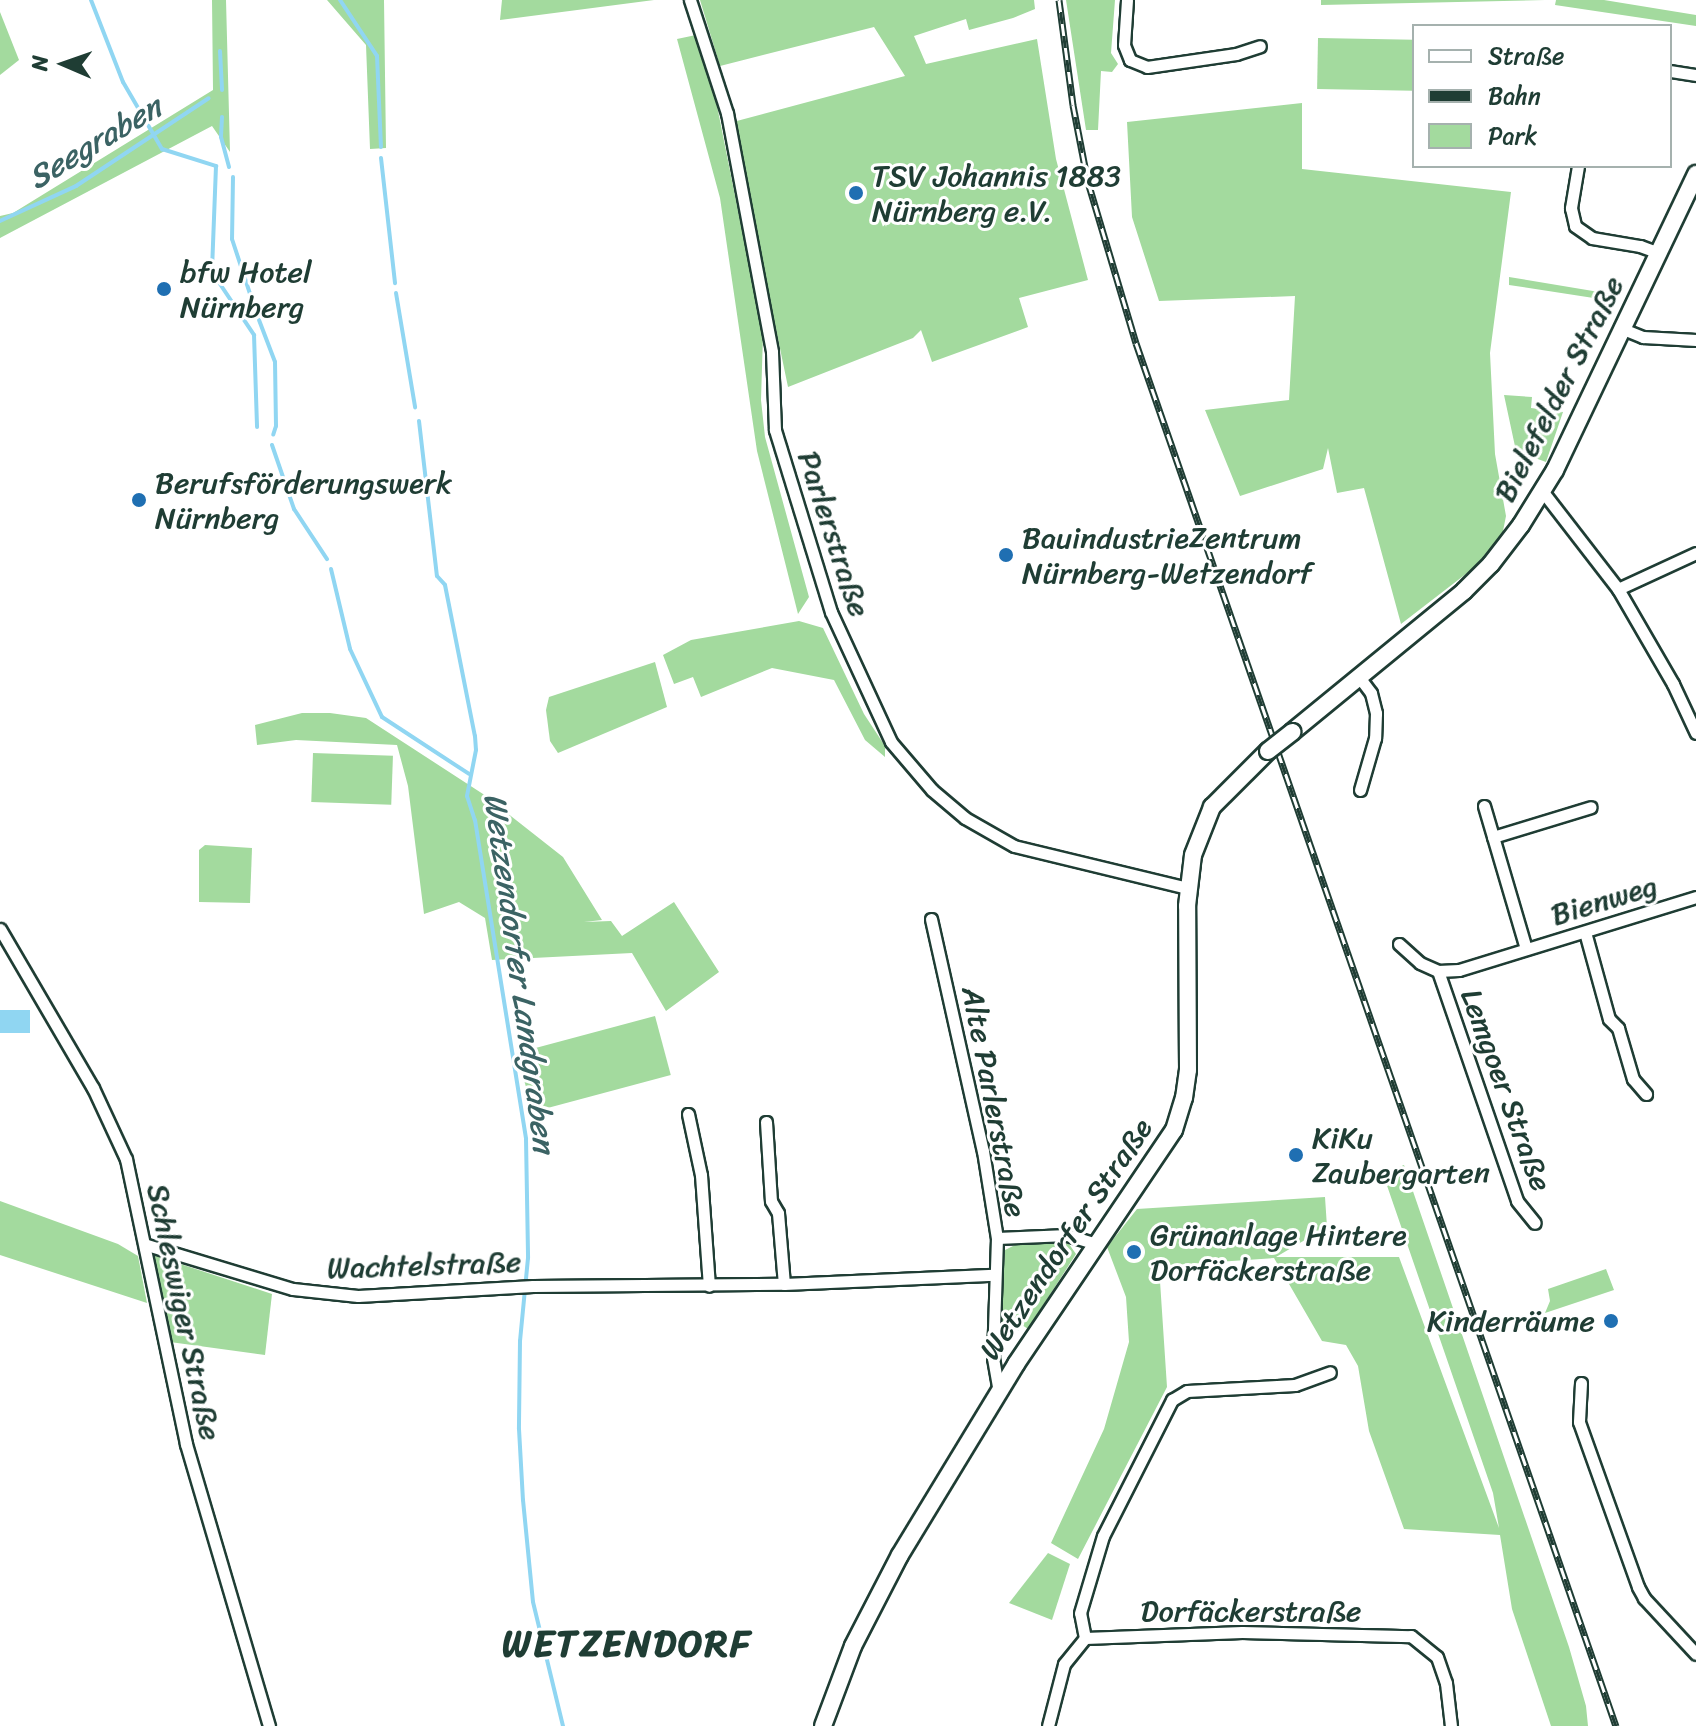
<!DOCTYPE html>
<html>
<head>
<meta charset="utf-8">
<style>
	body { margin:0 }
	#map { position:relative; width:1696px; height:1726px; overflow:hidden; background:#fff; font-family:Sriracha,sans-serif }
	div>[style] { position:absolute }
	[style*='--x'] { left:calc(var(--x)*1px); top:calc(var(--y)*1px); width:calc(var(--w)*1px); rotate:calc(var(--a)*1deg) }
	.green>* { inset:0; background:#a3da9e; transform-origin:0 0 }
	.water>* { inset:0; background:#90d6f2; transform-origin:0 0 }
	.stream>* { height:4px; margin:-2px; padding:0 2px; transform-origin:2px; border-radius:2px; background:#90d6f2 }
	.roads { filter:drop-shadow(2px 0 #1f3d34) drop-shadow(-2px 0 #1f3d34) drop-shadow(0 2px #1f3d34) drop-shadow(0 -2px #1f3d34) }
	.street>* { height:11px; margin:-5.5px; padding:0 5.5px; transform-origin:5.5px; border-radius:5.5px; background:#fff }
	.secondary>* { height:16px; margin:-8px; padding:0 8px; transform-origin:8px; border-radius:8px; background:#fff }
	.rail>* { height:7px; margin-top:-3.5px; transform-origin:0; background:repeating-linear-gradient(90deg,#fff 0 12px,#1f3d34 0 24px); box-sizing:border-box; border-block:2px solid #1f3d34 }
	.bridges { filter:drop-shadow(2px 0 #1f3d34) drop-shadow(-2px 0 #1f3d34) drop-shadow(0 2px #1f3d34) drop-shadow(0 -2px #1f3d34) }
	.secondary-bridge>* { height:16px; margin:-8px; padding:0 8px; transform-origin:8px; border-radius:8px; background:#fff }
	.dots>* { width:22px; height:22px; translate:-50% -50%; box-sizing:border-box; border:4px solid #fff; border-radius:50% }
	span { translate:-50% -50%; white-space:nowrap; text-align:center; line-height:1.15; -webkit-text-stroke:6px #fff; paint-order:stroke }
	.poi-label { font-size:30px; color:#1f3d34 }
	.left { translate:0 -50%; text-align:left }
	.right { translate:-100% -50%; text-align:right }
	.street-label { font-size:30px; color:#1f3d34 }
	.water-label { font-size:32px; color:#3b6364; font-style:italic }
	.district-label { font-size:38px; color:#1f3d34; font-weight:700; letter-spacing:2px }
	.legend { position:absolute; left:1412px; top:24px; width:260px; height:144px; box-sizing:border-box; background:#fff; border:2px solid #a5b1ae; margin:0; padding:10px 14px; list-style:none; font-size:24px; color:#1f3d34 }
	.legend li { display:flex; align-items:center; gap:16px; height:40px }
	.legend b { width:40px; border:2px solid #a5b1ae }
	.north { position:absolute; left:24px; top:24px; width:80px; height:80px; -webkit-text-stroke:6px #fff; paint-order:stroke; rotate:272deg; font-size:22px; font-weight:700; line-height:32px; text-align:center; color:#1f3d34 }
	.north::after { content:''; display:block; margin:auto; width:28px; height:36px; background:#1f3d34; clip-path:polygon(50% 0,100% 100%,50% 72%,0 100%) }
</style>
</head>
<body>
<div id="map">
	<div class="green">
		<i style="clip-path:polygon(212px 0,226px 0,230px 152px,212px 126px,0 238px,0 216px,13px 213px,213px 90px)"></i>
		<i style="clip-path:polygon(327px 0,384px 0,386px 148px,370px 149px,366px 45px)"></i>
		<i style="clip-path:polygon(502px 0,654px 0,500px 20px)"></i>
		<i style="clip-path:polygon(700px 0,1034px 0,1035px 9px,1013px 18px,969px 30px,966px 19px,914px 36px,926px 64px,1037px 39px,1056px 159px,1088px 280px,1019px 298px,1028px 327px,932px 362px,921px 330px,913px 338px,788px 387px,733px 122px,905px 76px,874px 27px,720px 66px)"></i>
		<i style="clip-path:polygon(1066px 0,1115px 0,1111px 53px,1118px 64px,1112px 72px,1101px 71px,1098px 130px,1086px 130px)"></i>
		<i style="clip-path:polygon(1321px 0,1545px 0,1321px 5px)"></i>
		<i style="clip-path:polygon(1556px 0,1604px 0,1696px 15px,1696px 26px,1555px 5px)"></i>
		<i style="clip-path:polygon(0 12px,19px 60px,0 75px)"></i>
		<i style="clip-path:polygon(696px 35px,713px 86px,763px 335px,761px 400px,765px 437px,809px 597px,798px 614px,757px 451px,720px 198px,677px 39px)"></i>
		<i style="left:1318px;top:38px;width:96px;height:51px;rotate:1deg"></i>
		<i style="clip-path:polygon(1302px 103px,1302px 169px,1511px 192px,1490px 353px,1495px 454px,1506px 516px,1502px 536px,1471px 570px,1401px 624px,1364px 488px,1337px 493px,1328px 448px,1323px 469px,1240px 496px,1205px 410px,1289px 400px,1295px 296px,1159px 301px,1132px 217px,1127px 122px)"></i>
		<i style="clip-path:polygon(1509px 277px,1617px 295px,1613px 301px,1509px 285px)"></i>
		<i style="clip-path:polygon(1504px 395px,1532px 397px,1531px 408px,1563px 412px,1546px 462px,1516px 451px)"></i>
		<i style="clip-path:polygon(799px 621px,823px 628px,864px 714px,885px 746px,885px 757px,865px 740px,834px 680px,772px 668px,701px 697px,693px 677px,674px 684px,663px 655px,691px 640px)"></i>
		<i style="clip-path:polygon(655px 662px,667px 707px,558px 753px,550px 741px,546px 710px,549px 697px)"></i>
		<i style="clip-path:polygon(302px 713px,330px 713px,366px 718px,483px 794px,563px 857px,602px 920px,584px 922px,611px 921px,622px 936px,674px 902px,719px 972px,666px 1011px,632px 953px,492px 960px,485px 918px,459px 902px,424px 914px,408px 786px,397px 745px,296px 740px,257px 745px,255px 725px)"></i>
		<i style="left:313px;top:753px;width:80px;height:49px;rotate:2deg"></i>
		<i style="clip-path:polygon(205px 845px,252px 848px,250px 903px,199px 902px,199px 850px)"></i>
		<i style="left:655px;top:1016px;width:61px;height:143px;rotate:75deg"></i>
		<i style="clip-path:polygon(1404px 1165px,1569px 1647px,1586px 1706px,1588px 1726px,1551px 1726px,1512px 1609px,1500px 1535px,1404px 1529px,1369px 1431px,1358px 1366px,1346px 1345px,1322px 1341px,1274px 1258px,1159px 1266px,1167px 1387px,1078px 1559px,1051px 1543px,1104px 1429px,1129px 1342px,1126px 1297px,1107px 1247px,1137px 1209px,1325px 1197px,1327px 1227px,1276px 1257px,1399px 1257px,1499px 1528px,1493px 1493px,1383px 1174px)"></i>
		<i style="clip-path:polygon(0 1201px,118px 1244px,138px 1256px,147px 1303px,0 1255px)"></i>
		<i style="clip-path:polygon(1055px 1243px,1069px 1244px,1076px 1254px,1028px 1329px,1022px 1325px,1018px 1331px,1014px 1322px,1000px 1322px,1005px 1250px,1017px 1244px)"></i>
		<i style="clip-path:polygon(153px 1255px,272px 1294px,265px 1355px,170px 1342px)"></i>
		<i style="clip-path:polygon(1606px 1269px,1614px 1290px,1545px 1313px,1550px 1301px,1548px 1289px)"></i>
		<i style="clip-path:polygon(1048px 1553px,1070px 1564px,1052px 1620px,1009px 1603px)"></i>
	</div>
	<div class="water">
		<i style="left:0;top:1010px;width:30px;height:23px"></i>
	</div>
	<div class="stream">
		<i style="--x:91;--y:0;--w:88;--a:68.7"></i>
		<i style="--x:123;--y:82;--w:78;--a:59.8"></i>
		<i style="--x:162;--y:149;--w:57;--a:17.5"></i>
		<i style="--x:216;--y:166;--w:106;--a:92.2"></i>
		<i style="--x:212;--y:272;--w:76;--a:56.3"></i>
		<i style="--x:254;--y:335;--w:92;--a:88.1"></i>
		<i style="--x:340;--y:0;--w:67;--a:56.5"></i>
		<i style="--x:377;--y:56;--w:91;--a:87.5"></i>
		<i style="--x:220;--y:51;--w:39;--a:87"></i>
		<i style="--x:222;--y:117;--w:20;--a:93"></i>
		<i style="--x:221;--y:137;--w:31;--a:75"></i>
		<i style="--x:381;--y:158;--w:126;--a:83.6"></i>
		<i style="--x:233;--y:177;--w:62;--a:90.9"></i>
		<i style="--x:232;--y:239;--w:74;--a:71.8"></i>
		<i style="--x:0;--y:221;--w:84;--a:-24.7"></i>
		<i style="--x:76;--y:186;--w:159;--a:-33.5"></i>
		<i style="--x:396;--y:293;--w:116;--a:80.5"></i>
		<i style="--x:259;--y:320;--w:45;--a:69.1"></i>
		<i style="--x:275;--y:362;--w:64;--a:89.1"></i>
		<i style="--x:276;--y:426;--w:9;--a:108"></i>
		<i style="--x:419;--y:421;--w:156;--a:83.4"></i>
		<i style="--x:437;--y:576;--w:12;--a:48"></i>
		<i style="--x:445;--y:585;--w:154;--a:78.8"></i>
		<i style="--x:475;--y:736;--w:14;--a:86"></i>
		<i style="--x:476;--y:750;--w:47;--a:101.1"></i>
		<i style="--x:467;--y:796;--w:25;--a:72"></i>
		<i style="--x:475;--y:820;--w:323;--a:80.9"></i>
		<i style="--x:526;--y:1139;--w:119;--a:89"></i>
		<i style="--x:528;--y:1258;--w:83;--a:95.5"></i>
		<i style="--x:520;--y:1341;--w:88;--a:90.7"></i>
		<i style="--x:519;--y:1429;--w:71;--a:86.8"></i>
		<i style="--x:523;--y:1500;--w:102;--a:84.4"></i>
		<i style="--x:533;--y:1602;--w:128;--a:76.4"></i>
		<i style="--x:272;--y:445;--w:68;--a:71"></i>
		<i style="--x:294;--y:509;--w:60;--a:56.6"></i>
		<i style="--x:331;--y:569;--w:82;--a:76.6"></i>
		<i style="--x:350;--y:649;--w:75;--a:64.8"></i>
		<i style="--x:382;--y:717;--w:104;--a:33.2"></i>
	</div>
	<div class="roads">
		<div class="street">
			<i style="--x:690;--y:0;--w:119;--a:71.9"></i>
			<i style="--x:727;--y:113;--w:243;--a:79.3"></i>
			<i style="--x:772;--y:352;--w:78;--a:87.8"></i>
			<i style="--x:775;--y:430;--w:190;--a:72.9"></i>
			<i style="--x:831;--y:612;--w:143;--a:65.2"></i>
			<i style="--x:891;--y:742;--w:63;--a:49.5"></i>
			<i style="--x:932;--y:790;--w:43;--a:40.3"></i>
			<i style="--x:965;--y:818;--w:56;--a:29.7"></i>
			<i style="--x:1014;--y:846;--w:179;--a:13.6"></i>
			<i style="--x:1127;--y:0;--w:45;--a:93.8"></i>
			<i style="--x:1124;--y:45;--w:16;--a:68"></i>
			<i style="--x:1130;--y:60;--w:18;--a:22"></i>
			<i style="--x:1147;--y:67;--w:90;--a:-8.3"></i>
			<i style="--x:1236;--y:54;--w:25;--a:-18"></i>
			<i style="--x:1670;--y:71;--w:26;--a:9"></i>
			<i style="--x:1578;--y:166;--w:43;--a:99.5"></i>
			<i style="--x:1571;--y:208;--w:18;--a:77"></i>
			<i style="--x:1575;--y:226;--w:21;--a:35"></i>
			<i style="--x:1592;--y:238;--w:49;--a:9.5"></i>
			<i style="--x:1640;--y:246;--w:20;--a:20"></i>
			<i style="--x:1623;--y:329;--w:22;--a:22"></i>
			<i style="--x:1643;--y:337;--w:53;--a:3.2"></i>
			<i style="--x:1543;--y:492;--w:123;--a:52.3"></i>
			<i style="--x:1618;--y:589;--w:110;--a:59.9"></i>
			<i style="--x:1673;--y:684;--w:54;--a:64.9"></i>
			<i style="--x:1618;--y:589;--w:86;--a:-24.8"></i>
			<i style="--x:1359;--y:677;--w:20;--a:53"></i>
			<i style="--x:1371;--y:693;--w:21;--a:76"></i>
			<i style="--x:1376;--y:713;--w:25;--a:92"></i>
			<i style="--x:1375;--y:738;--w:54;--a:106.1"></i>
			<i style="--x:1484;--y:806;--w:149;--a:73.6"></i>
			<i style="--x:1493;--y:837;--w:102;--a:-17"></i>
			<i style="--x:931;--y:919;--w:238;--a:77.4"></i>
			<i style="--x:983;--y:1151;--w:88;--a:80.9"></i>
			<i style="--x:997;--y:1238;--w:120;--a:91.9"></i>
			<i style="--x:993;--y:1358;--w:35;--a:80"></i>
			<i style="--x:0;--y:929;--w:184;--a:59.7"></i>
			<i style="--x:93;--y:1088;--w:78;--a:65.1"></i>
			<i style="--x:126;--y:1159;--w:291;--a:78.1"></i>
			<i style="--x:186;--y:1444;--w:294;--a:73.6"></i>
			<i style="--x:1585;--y:932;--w:90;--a:74.6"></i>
			<i style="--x:1609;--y:1019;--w:13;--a:45"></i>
			<i style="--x:1618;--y:1028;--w:53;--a:73.6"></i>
			<i style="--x:1633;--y:1079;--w:20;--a:49"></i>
			<i style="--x:1399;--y:944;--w:28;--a:42"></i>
			<i style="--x:1420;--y:963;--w:20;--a:24"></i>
			<i style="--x:1438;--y:971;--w:21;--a:-3"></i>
			<i style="--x:1459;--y:970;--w:248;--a:-17.1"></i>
			<i style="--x:1438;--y:971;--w:243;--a:71"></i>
			<i style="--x:1517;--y:1201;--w:28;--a:51"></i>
			<i style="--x:688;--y:1114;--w:62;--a:78"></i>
			<i style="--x:701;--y:1175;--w:111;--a:85.9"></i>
			<i style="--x:766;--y:1122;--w:79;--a:86.4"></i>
			<i style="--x:771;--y:1201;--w:14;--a:60"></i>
			<i style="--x:778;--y:1213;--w:71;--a:85.2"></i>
			<i style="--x:997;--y:1238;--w:70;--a:-2.5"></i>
			<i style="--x:1067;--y:1235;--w:30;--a:17"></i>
			<i style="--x:147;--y:1245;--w:152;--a:16.8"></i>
			<i style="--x:293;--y:1289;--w:65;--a:6.1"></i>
			<i style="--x:358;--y:1296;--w:175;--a:-3.3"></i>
			<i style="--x:533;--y:1286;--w:251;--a:-0.5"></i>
			<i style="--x:784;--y:1284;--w:210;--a:-2.5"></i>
			<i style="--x:1581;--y:1383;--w:39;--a:93"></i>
			<i style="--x:1579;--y:1422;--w:175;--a:70.3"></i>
			<i style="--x:1638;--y:1587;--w:13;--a:61"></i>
			<i style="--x:1644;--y:1598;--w:76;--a:47.1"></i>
			<i style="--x:1085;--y:1638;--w:25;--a:-101"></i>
			<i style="--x:1080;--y:1613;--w:80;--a:-73.4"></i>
			<i style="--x:1103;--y:1536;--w:153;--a:-63.1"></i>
			<i style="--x:1172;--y:1400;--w:17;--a:-31"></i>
			<i style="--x:1187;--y:1391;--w:108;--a:-3.2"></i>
			<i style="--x:1295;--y:1385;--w:37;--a:-20"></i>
			<i style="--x:1048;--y:1726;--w:64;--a:-75.5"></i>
			<i style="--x:1064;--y:1664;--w:33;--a:-51"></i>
			<i style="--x:1085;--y:1638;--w:157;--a:-2.2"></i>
			<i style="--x:1242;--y:1632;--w:169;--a:1.4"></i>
			<i style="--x:1411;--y:1636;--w:33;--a:39"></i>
			<i style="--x:1437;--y:1657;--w:28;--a:71"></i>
			<i style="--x:1446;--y:1683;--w:43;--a:83.4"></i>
		</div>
		<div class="secondary">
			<i style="--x:1292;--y:732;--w:222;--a:-39.3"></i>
			<i style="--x:1464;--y:591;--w:38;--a:-45"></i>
			<i style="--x:1491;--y:564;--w:49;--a:-52.4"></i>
			<i style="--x:1521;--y:525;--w:65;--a:-58.3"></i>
			<i style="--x:1555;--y:470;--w:328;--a:-64.5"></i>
			<i style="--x:823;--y:1726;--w:85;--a:-69.4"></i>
			<i style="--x:853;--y:1646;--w:102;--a:-62.7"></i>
			<i style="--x:900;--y:1555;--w:223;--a:-58.7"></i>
			<i style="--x:1016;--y:1364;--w:282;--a:-56"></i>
			<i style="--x:1174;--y:1130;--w:34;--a:-73"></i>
			<i style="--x:1184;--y:1098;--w:28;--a:-82"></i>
			<i style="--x:1188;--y:1070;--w:164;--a:-90.3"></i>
			<i style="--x:1187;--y:906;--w:51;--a:-83.3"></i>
			<i style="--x:1193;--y:855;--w:52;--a:-68.4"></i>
			<i style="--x:1212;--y:807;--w:79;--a:-45"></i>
		</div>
	</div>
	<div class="rail">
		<i style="--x:1059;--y:0;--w:106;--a:82.4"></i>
		<i style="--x:1073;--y:105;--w:78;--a:79"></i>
		<i style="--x:1088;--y:182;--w:168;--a:73.4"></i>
		<i style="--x:1136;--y:343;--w:1464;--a:70.86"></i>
	</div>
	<div class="bridges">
		<div class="secondary-bridge">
			<i style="--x:1268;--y:751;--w:31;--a:-38"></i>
		</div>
	</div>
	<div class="dots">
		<i style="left:856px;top:193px;background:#1f6fb2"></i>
		<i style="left:164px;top:289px;background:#1f6fb2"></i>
		<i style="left:139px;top:500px;background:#1f6fb2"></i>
		<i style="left:1006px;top:555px;background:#1f6fb2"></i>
		<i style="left:1296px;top:1155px;background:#1f6fb2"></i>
		<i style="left:1134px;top:1252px;background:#1f6fb2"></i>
		<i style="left:1611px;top:1321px;background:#1f6fb2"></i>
	</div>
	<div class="poi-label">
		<span class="left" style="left:872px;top:193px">TSV Johannis 1883<br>Nürnberg e.V.</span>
		<span class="left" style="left:180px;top:289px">bfw Hotel<br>Nürnberg</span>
		<span class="left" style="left:155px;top:500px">Berufsförderungswerk<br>Nürnberg</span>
		<span class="left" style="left:1022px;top:555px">BauindustrieZentrum<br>Nürnberg-Wetzendorf</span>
		<span class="left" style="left:1312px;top:1155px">KiKu<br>Zaubergarten</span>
		<span class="left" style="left:1150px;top:1252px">Grünanlage Hintere<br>Dorfäckerstraße</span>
		<span class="right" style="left:1595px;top:1321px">Kinderräume</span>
	</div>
	<div class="street-label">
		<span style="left:1559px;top:389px;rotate:-63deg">Bielefelder Straße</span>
		<span style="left:834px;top:534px;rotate:72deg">Parlerstraße</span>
		<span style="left:1604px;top:900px;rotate:-17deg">Bienweg</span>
		<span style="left:1506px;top:1090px;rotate:70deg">Lemgoer Straße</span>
		<span style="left:994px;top:1102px;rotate:79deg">Alte Parlerstraße</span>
		<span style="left:1066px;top:1239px;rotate:-56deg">Wetzendorfer Straße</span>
		<span style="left:424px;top:1265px;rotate:-2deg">Wachtelstraße</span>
		<span style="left:184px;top:1312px;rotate:78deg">Schleswiger Straße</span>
		<span style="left:1251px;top:1611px">Dorfäckerstraße</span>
	</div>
	<div class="water-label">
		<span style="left:95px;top:143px;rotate:-31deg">Seegraben</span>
		<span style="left:519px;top:973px;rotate:82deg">Wetzendorfer Landgraben</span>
	</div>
	<div class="district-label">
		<span style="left:627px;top:1644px">WETZENDORF</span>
	</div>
	<ul class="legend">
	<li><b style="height:10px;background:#fff"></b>Straße</li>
	<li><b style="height:10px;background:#1f3d34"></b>Bahn</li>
	<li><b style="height:22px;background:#a3da9e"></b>Park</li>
	</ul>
	<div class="north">N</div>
</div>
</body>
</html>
